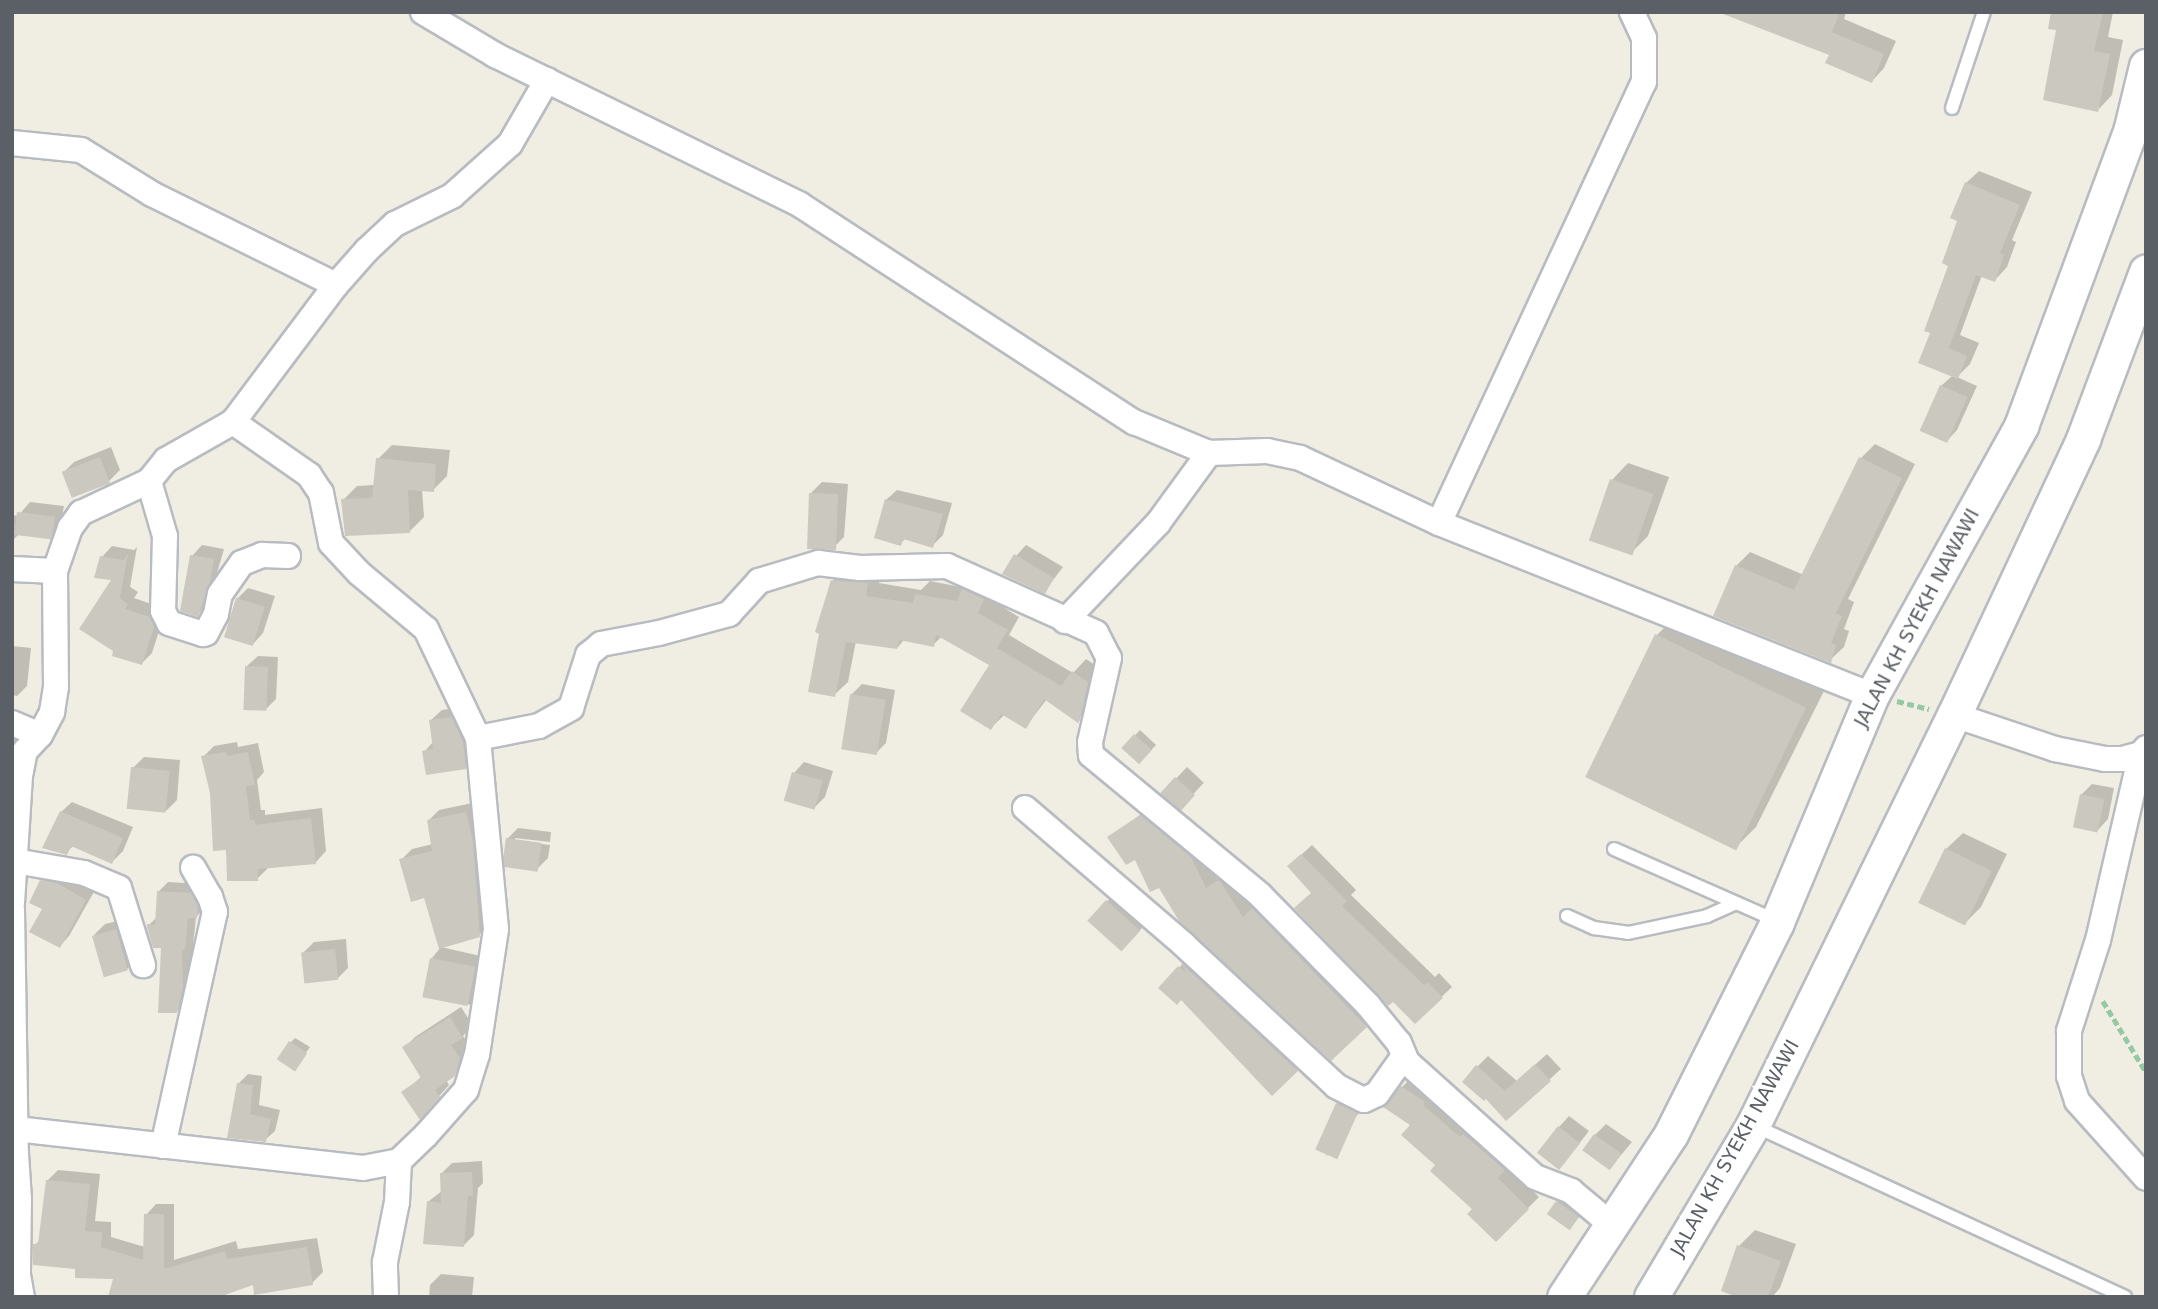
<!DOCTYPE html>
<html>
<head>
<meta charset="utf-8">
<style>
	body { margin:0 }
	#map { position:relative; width:2158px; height:1309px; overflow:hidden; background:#f0ede3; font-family:"DejaVu Sans",sans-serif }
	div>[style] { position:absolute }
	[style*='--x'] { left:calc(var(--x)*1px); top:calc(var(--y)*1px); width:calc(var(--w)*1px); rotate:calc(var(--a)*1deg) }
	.shadow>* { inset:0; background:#0003; transform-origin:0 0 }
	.building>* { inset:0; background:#cbc8c0; transform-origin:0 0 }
	.path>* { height:4.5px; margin-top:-2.25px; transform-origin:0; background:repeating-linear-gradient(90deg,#94c9a4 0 7px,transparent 0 10.5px) }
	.roads { filter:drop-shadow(2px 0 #b8bcc1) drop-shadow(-2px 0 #b8bcc1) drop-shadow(0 2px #b8bcc1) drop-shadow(0 -2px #b8bcc1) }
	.lane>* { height:12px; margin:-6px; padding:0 6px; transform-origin:6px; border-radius:6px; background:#fff }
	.street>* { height:24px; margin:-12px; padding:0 12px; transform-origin:12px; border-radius:12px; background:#fff }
	.secondary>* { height:33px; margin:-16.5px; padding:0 16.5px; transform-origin:16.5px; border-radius:16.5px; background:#fff }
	span { translate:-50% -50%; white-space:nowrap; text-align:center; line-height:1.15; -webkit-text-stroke:7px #fff; paint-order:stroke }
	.street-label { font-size:19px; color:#5b6066 }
	.frame { position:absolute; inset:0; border:14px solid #5b6066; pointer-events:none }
</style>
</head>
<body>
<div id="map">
	<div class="shadow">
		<i style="clip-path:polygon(1753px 12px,1846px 12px,1844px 19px,1896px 41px,1884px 68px,1872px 81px,1831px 54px)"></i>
		<i style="clip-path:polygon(2053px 12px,2113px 12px,2108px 37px,2123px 40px,2112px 95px,2098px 110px)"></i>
		<i style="clip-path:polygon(1979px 171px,2032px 192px,2012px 240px,2016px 242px,2007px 267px,1995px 280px,1982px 275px,1960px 335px,1979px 343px,1970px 364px,1957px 377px,1977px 386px,1957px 430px,1947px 441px,1941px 386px,1953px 375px,1933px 332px,1951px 265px,1966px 183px)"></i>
		<i style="clip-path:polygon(1875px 444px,1915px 464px,1848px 599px,1854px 602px,1844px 629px,1849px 631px,1844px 647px,1830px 660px,1736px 566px,1750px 552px,1804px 575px,1861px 458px)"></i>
		<i style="clip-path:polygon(392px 445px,450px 450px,447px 476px,433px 490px,422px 489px,424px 517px,409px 532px,343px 500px,357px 486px,375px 485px,378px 459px)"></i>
		<i style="clip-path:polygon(111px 447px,120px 470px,109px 481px,74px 497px,64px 472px,74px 462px)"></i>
		<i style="clip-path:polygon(1628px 463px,1669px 477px,1648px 536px,1631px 553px,1612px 480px)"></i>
		<i style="clip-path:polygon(822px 482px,848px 484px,844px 537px,833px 548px,811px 493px)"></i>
		<i style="clip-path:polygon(897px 490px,952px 503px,943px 535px,932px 546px,906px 538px,900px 544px,886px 500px)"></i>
		<i style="clip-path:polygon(30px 502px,64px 506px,60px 527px,50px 537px,19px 534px,12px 541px,12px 515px,18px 516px)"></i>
		<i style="clip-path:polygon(202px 545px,224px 549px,208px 604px,197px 615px,192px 556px)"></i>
		<i style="clip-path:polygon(1026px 545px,1063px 567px,1044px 592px,1016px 556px)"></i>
		<i style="clip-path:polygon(112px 546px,134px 550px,137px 547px,130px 587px,138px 592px,134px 598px,160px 607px,164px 615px,152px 653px,142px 663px,114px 654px,114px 579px,102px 557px)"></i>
		<i style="clip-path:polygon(846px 567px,880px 570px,879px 583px,921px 590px,930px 581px,966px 588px,996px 586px,990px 599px,1019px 617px,1009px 635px,1073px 673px,1086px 659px,1101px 669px,1091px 707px,1077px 720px,1047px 699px,1026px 726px,1005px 714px,991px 728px,991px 664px,942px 636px,933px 645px,904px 640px,897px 648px,856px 641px,848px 682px,834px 695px,833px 580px)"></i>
		<i style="clip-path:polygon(248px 588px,275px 596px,263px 633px,253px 644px,237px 599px)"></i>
		<i style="clip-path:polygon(1679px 613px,1827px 685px,1756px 827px,1734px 849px,1587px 776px,1657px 635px)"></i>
		<i style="clip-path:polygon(12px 646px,31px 648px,27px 686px,17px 696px,12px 695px)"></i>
		<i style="clip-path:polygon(258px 656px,278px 657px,276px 699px,265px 710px,247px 666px)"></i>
		<i style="clip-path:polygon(862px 684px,895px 690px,886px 743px,875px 754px,851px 695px)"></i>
		<i style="clip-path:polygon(462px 707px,476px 757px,465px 768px,424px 752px,433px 742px,431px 720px,442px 710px)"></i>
		<i style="left:1140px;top:730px;width:22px;height:24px;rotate:43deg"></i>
		<i style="clip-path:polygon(237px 742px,238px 747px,258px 743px,264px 772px,257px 780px,261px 810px,265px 810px,265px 815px,322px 808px,326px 851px,316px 862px,268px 868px,257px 879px,228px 848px,203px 757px,214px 746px)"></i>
		<i style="clip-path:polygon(144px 757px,180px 760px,177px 800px,166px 811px,133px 768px)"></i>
		<i style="clip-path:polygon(804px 762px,833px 771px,825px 797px,814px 808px,794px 773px)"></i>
		<i style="left:1187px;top:767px;width:23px;height:36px;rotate:43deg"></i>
		<i style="clip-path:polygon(2092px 784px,2114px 788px,2108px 819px,2098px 830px,2081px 795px)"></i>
		<i style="clip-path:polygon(72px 802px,133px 827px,123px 851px,112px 862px,74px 845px,66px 853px,61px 812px)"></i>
		<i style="clip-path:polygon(477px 802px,490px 924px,479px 935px,425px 896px,401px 860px,412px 849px,433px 844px,428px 821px,439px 810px)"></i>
		<i style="clip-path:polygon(1152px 806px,1201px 846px,1217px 879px,1230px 871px,1254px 908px,1264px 899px,1376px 1015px,1331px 1059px,1136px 857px,1109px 838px)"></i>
		<i style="clip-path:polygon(518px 828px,551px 832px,550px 842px,515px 838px,515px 841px,550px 845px,548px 858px,537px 869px,507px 839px)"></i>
		<i style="clip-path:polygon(1963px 833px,2007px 854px,1981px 907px,1965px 923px,1946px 849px)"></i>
		<i style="clip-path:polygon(1312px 845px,1356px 890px,1351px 895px,1435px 977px,1439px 973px,1452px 987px,1415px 1022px,1313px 892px,1300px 856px)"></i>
		<i style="clip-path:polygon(52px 872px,95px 890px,69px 936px,60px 946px,44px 908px,42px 882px)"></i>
		<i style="clip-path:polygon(168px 882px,200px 884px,206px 906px,196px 917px,187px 1001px,177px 1011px,163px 947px,149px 925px,157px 917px,158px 892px)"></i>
		<i style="clip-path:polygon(1118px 890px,1150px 919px,1132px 939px,1089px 921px)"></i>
		<i style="clip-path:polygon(127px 919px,137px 958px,127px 969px,94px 935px,105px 924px)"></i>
		<i style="clip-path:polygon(346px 939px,348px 968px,337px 979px,303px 953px,314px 942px)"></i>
		<i style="clip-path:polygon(441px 947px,485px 957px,479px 995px,469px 1005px,432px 958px)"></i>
		<i style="clip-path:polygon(1192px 954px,1309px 1057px,1272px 1093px,1181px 998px,1160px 988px)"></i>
		<i style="clip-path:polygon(461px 1007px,473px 1026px,463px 1036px,470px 1046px,465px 1064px,446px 1080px,449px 1085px,430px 1106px,403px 1093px,422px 1076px,404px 1048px,415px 1037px)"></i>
		<i style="clip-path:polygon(295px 1038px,310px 1047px,294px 1069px,291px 1042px)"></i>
		<i style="clip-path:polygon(1547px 1054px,1561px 1069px,1506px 1119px,1477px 1067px,1488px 1056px,1517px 1081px)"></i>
		<i style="clip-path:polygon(248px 1074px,262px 1076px,259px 1105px,280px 1110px,275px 1131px,265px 1140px,229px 1136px,238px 1084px)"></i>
		<i style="clip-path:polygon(1413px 1076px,1539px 1197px,1496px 1240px,1438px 1165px,1413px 1125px,1402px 1087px)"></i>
		<i style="clip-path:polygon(1348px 1093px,1367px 1102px,1326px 1157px,1337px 1104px)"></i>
		<i style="clip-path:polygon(1569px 1116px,1589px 1131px,1560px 1168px,1559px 1127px)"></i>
		<i style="clip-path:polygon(1606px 1124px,1632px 1142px,1610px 1168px,1595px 1135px)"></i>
		<i style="clip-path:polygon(482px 1161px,483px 1183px,478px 1188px,474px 1235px,463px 1246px,429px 1201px,442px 1191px,441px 1174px,452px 1163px)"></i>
		<i style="clip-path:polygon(58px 1170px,100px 1174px,95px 1221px,111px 1222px,111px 1237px,145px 1247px,146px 1215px,156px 1204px,174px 1204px,174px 1260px,236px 1241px,238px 1249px,317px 1238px,323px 1272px,312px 1283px,254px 1283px,115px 1278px,77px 1268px,35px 1245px,41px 1239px,47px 1181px)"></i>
		<i style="clip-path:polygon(1568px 1191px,1588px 1206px,1570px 1228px,1557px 1202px)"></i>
		<i style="clip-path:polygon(1755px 1230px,1796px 1244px,1780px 1288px,1772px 1297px,1742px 1297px,1739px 1246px)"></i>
		<i style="clip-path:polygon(441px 1274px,474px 1277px,472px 1297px,429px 1297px,430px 1285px)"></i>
	</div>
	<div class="building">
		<i style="clip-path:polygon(1718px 12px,1840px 12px,1832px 32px,1884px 54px,1872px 83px,1825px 63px,1829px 55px)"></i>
		<i style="clip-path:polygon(2051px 12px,2103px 12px,2094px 51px,2110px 54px,2098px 112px,2043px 100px,2056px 30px,2048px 29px)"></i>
		<i style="clip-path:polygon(1965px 182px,2020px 205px,2000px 253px,2004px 255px,1995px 282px,1976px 275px,1949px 348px,1967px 356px,1958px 379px,1918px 363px,1930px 333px,1924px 331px,1948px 266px,1942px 263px,1957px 221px,1950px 218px)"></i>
		<i style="left:1940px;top:385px;width:30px;height:50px;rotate:24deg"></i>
		<i style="left:100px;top:457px;width:28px;height:41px;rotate:69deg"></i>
		<i style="clip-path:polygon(1859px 457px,1902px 478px,1836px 613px,1842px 616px,1831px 643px,1836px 645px,1831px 663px,1713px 616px,1735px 565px,1794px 590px)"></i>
		<i style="clip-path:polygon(376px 458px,436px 464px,434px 492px,408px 490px,410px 533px,345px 536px,341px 499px,372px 498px)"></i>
		<i style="left:1610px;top:479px;width:46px;height:65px;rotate:19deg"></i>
		<i style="left:809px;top:493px;width:29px;height:56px;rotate:2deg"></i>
		<i style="clip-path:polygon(885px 499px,943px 514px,933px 548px,903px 539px,901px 546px,874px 538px)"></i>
		<i style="left:17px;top:512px;width:38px;height:23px;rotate:7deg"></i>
		<i style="clip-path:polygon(128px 553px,120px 598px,128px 604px,125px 609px,150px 617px,154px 627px,142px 665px,112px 656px,113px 651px,79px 629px,111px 580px,94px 578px,100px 556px,124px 560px)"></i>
		<i style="clip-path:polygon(1014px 554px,1054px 578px,1045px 594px,1002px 574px)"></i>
		<i style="clip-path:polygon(190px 555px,214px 559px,210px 582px,198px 617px,180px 611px)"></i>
		<i style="clip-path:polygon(831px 580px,868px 583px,866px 596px,913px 603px,915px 594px,957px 601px,962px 589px,984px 599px,978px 613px,1008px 630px,997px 648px,1061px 686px,1072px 671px,1088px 682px,1080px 720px,1078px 723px,1044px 699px,1026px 729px,1001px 714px,991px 730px,960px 711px,989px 665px,936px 635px,934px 647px,899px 640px,897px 649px,846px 642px,835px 697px,808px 692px,819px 634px,815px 632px)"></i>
		<i style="left:236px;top:598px;width:30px;height:41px;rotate:17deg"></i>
		<i style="left:1655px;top:634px;width:168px;height:159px;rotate:26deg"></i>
		<i style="left:245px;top:666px;width:23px;height:44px;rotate:2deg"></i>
		<i style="left:850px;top:694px;width:36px;height:56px;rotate:9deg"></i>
		<i style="clip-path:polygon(452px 717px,463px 742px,466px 769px,426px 775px,422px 751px,433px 749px,429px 720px)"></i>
		<i style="left:1134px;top:734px;width:24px;height:19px;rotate:42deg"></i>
		<i style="clip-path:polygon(226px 752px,227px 756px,248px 752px,255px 785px,246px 786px,250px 820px,255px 820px,255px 825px,311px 818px,316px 864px,258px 869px,258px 881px,227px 881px,226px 850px,213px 851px,210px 793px,201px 756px)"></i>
		<i style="left:131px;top:767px;width:39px;height:42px;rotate:6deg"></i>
		<i style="left:792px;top:772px;width:32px;height:30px;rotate:16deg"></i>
		<i style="left:1175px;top:777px;width:27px;height:22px;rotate:42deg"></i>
		<i style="left:2080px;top:794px;width:25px;height:34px;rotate:12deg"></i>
		<i style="clip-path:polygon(60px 811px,123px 838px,112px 864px,71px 846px,67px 855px,42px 848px)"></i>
		<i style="clip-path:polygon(466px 812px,473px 842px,480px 937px,439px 949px,424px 898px,411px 902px,399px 859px,432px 851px,427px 820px)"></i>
		<i style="clip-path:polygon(1140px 815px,1191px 857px,1206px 888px,1219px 880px,1243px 917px,1252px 908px,1367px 1027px,1331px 1061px,1179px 921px,1159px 888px,1150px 892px,1135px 860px,1126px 865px,1107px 837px)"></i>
		<i style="left:506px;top:838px;width:36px;height:29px;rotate:8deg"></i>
		<i style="left:1945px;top:848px;width:52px;height:61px;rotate:26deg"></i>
		<i style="clip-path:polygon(1301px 854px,1347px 901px,1342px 906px,1424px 985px,1428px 982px,1443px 998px,1415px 1024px,1393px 1002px,1388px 1006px,1294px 908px,1311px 893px,1287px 866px)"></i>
		<i style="clip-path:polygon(40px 880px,57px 883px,86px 900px,60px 948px,29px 932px,42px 909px,29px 903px)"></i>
		<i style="clip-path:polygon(157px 891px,191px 893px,198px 907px,197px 918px,188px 918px,185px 950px,182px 950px,183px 988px,177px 1013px,158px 1013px,161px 948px,153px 948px,147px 927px,147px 924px,155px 925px)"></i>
		<i style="left:1106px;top:900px;width:46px;height:28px;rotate:42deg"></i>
		<i style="left:116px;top:929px;width:43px;height:25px;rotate:74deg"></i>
		<i style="left:335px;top:949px;width:31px;height:34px;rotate:84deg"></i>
		<i style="left:430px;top:958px;width:46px;height:40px;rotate:11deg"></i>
		<i style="clip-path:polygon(1181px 963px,1298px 1071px,1272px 1096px,1181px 1000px,1177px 1005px,1158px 988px,1178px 966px,1186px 972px)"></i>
		<i style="clip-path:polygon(450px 1017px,463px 1038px,451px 1045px,460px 1058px,455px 1076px,435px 1090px,440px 1097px,420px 1120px,401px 1092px,421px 1078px,402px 1047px)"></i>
		<i style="left:289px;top:1041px;width:22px;height:22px;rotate:34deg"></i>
		<i style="clip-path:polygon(1535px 1064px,1551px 1081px,1506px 1121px,1486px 1099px,1484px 1101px,1462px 1082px,1476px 1065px,1505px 1091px)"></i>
		<i style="clip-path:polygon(237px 1083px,253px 1085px,250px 1114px,271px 1119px,266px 1142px,227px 1138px)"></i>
		<i style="clip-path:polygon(1401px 1086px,1425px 1102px,1423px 1105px,1460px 1137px,1463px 1134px,1505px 1170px,1498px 1178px,1529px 1209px,1496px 1242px,1467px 1214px,1472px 1209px,1430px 1171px,1435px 1165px,1401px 1135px,1410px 1125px,1383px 1107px)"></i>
		<i style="left:1336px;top:1103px;width:24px;height:51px;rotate:24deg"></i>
		<i style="left:1558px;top:1126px;width:28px;height:34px;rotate:38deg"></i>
		<i style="left:1594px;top:1134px;width:34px;height:20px;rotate:36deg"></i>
		<i style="clip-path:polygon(472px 1172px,473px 1196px,468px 1196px,464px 1247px,423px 1244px,427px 1201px,441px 1203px,440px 1173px)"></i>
		<i style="clip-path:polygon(46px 1180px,90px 1184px,85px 1231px,102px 1232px,101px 1247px,143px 1260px,144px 1214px,164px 1214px,164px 1269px,225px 1251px,227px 1259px,307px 1247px,313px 1285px,254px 1295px,253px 1285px,219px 1297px,108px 1297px,113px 1279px,75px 1278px,75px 1269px,33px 1265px,33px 1244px,38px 1244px)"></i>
		<i style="left:1556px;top:1201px;width:28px;height:16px;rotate:35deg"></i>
		<i style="clip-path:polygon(1737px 1245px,1781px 1261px,1768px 1297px,1737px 1297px,1721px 1291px)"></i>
	</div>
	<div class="path">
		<i style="--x:1897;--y:701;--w:33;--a:14"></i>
		<i style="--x:2103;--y:1001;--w:83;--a:58.8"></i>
	</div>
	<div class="roads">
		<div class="lane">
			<i style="--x:1952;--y:108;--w:101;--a:-71.6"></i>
			<i style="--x:1614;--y:849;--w:178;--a:23.8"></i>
			<i style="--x:1567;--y:916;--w:30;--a:24"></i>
			<i style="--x:1594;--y:928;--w:34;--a:8"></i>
			<i style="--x:1628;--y:933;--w:81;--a:-12.1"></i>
			<i style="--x:1707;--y:916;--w:32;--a:-24"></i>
			<i style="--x:1753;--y:1125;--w:410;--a:24.8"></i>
		</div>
		<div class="street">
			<i style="--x:423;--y:12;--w:84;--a:30.8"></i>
			<i style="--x:495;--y:55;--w:339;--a:26.1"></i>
			<i style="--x:799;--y:204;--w:400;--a:33.1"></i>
			<i style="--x:1134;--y:422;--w:81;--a:22.5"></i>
			<i style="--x:1209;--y:453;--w:58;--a:-2"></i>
			<i style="--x:1267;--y:451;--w:34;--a:12"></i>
			<i style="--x:1300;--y:458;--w:153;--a:25.1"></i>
			<i style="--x:1439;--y:523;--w:466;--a:21.7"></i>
			<i style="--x:12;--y:143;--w:69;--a:5.8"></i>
			<i style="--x:81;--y:150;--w:84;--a:31.8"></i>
			<i style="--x:152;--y:194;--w:205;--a:26.3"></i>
			<i style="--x:149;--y:481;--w:57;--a:73.8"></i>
			<i style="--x:165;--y:536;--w:75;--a:91.5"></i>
			<i style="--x:163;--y:611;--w:13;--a:63"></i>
			<i style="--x:169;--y:623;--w:36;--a:18"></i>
			<i style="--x:203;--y:634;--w:3;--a:-18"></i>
			<i style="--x:206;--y:633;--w:21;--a:-62"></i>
			<i style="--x:216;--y:614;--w:20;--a:-79"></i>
			<i style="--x:220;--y:594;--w:38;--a:-55"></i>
			<i style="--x:242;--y:563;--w:22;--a:-22"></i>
			<i style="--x:262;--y:555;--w:26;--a:2"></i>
			<i style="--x:1439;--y:523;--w:486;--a:-65.1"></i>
			<i style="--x:1644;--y:82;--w:44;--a:-90"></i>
			<i style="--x:1644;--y:38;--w:29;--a:-115"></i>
			<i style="--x:12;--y:569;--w:43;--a:2.7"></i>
			<i style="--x:1065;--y:621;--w:135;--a:-46.5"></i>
			<i style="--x:1158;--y:523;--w:87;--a:-53.9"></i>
			<i style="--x:1954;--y:715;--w:107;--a:18.6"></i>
			<i style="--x:2055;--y:749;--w:51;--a:11.3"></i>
			<i style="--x:2105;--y:759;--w:17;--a:0"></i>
			<i style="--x:2122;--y:759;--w:20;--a:-15"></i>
			<i style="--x:2141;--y:754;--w:8;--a:-50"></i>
			<i style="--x:12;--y:723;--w:30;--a:23"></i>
			<i style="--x:478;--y:738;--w:62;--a:-11.1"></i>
			<i style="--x:539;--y:726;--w:37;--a:-29"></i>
			<i style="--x:571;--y:708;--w:56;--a:-72.2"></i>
			<i style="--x:588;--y:655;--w:17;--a:-40"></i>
			<i style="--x:601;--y:644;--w:59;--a:-10.7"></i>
			<i style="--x:659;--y:633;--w:73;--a:-15.2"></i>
			<i style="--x:729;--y:614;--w:45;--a:-47.7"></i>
			<i style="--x:759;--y:581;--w:62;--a:-17"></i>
			<i style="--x:818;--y:563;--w:42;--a:6.8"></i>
			<i style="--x:860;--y:568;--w:87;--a:-1.3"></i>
			<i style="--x:947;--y:566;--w:163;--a:24.2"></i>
			<i style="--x:1096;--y:633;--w:28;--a:63"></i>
			<i style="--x:1109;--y:658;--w:86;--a:102.7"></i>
			<i style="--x:1090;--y:742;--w:13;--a:86"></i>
			<i style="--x:1091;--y:755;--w:219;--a:39.6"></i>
			<i style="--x:1260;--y:895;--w:154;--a:45.5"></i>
			<i style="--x:1368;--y:1005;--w:49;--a:50.8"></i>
			<i style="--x:1399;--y:1043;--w:21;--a:67"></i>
			<i style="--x:1407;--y:1062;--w:172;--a:41.9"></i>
			<i style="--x:1535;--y:1177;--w:39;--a:21"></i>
			<i style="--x:1571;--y:1191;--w:55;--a:39.8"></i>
			<i style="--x:2141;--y:754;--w:191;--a:103"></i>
			<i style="--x:2098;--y:940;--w:96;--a:107.7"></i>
			<i style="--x:2069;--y:1031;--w:45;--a:90"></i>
			<i style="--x:2069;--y:1076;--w:26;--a:72"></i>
			<i style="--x:2077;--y:1101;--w:103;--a:48.1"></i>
			<i style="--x:1025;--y:808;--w:210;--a:40.7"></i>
			<i style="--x:1184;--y:945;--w:207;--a:42.8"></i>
			<i style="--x:1336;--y:1086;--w:31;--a:27"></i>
			<i style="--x:1364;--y:1100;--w:14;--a:-25"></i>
			<i style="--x:1377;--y:1094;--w:47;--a:-54.6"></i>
			<i style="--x:15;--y:861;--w:70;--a:9.9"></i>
			<i style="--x:84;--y:873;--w:38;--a:23"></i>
			<i style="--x:119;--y:888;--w:81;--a:72.7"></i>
			<i style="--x:12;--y:903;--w:127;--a:-86.4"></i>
			<i style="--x:20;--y:776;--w:25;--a:-79"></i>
			<i style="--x:25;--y:751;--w:22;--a:-47"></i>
			<i style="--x:40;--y:735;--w:26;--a:-62"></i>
			<i style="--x:52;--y:712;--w:25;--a:-81"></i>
			<i style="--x:56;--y:687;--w:116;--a:-90.5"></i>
			<i style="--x:55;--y:571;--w:46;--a:-70.8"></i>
			<i style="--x:70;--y:528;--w:19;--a:-54"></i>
			<i style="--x:81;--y:513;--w:75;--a:-25.2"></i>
			<i style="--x:149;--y:481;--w:27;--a:-51"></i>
			<i style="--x:166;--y:460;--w:77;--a:-29.6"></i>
			<i style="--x:233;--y:422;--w:171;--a:-53.1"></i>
			<i style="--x:336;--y:285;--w:47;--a:-48.5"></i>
			<i style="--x:367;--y:250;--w:38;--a:-43"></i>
			<i style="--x:395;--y:224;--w:64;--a:-26.2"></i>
			<i style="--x:452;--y:196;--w:78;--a:-41.9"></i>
			<i style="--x:510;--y:144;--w:74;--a:-60"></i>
			<i style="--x:12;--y:910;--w:244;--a:89.1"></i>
			<i style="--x:16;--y:1154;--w:45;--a:86.2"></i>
			<i style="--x:19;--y:1199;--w:76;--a:90.8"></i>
			<i style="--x:18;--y:1275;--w:22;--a:80"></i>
			<i style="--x:16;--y:1129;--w:349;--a:6.4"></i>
			<i style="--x:363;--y:1168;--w:37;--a:-11"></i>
			<i style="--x:399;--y:1161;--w:37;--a:-44"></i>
			<i style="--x:426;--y:1135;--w:60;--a:-48.4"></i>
			<i style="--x:466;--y:1090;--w:37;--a:-73"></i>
			<i style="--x:477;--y:1055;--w:127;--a:-81.4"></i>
			<i style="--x:496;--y:929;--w:192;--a:-95.4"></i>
			<i style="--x:478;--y:738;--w:121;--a:-115.5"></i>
			<i style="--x:426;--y:629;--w:87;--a:-140.1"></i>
			<i style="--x:359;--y:573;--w:41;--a:-133"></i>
			<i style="--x:331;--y:543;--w:51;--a:-101.3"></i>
			<i style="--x:321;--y:493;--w:22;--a:-124"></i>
			<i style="--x:309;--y:475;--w:93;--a:-145.1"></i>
			<i style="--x:163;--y:1146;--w:240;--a:-77.5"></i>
			<i style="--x:215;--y:912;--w:16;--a:-108"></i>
			<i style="--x:210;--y:897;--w:34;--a:-120"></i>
			<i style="--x:386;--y:1297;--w:35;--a:-92"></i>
			<i style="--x:385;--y:1262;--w:61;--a:-78.7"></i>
			<i style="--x:397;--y:1202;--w:41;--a:-87.2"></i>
		</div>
		<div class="secondary">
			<i style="--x:1564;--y:1297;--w:195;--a:-56.7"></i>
			<i style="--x:1671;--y:1134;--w:237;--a:-63.4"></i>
			<i style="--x:1777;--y:922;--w:246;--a:-67.3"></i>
			<i style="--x:1872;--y:695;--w:308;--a:-61"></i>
			<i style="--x:2021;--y:426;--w:314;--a:-69.7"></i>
			<i style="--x:2130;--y:132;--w:68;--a:-76.4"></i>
			<i style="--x:1651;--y:1297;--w:200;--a:-59.3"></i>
			<i style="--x:1753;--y:1125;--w:457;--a:-63.9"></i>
			<i style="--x:1954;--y:715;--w:305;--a:-64.9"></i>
			<i style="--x:2083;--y:439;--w:179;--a:-69.4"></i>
		</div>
	</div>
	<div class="street-label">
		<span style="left:1917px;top:618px;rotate:-62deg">JALAN KH SYEKH NAWAWI</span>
		<span style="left:1735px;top:1148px;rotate:-61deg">JALAN KH SYEKH NAWAWI</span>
	</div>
	<div class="frame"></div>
</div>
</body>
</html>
